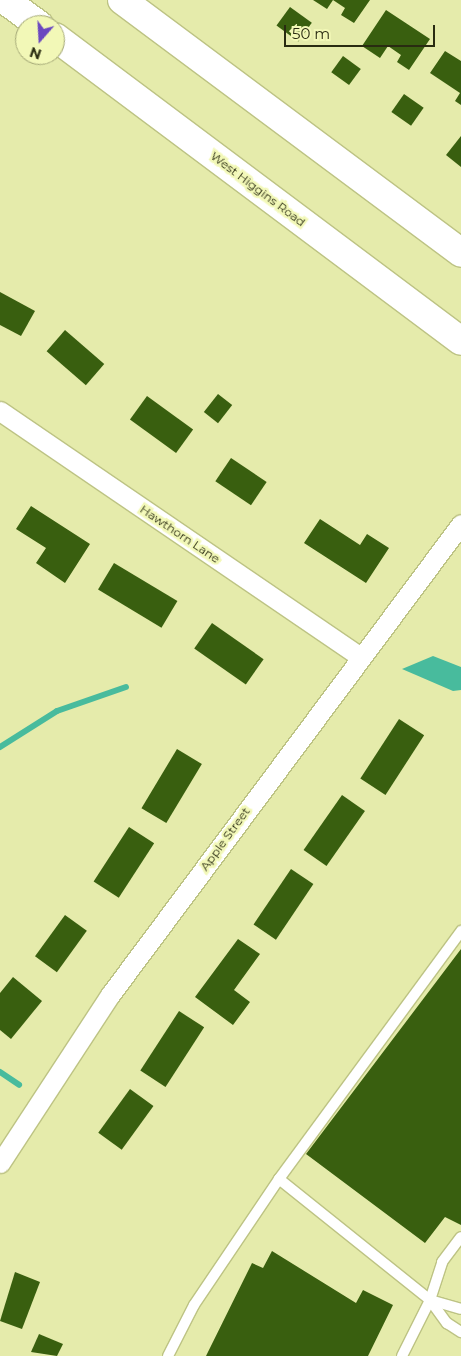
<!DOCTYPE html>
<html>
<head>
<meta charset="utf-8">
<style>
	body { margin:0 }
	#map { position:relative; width:461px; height:1356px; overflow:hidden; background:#e5ebab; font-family:Montserrat,sans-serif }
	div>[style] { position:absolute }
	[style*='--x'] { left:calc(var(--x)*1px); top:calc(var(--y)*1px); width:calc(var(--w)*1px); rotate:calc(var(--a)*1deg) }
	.water>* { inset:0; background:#48bb9d }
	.stream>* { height:6px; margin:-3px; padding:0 3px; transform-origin:3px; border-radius:3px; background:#48bb9d }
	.building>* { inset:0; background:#395f0f; transform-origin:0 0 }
	.roads { filter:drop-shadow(1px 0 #bdc384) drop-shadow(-1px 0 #bdc384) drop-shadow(0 1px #bdc384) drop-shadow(0 -1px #bdc384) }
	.lane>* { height:10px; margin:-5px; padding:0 5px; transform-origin:5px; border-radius:5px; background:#fff }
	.street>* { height:19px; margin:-9.5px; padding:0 9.5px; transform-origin:9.5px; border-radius:9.5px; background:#fff }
	.primary>* { height:28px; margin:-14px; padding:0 14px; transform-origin:14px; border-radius:14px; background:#fff }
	span { translate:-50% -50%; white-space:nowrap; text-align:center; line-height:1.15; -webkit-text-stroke:5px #f2f8b7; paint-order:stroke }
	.street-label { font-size:12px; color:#292b11 }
	.north { position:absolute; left:15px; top:15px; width:50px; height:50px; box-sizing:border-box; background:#f2f8b7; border:1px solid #a2a675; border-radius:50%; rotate:199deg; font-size:14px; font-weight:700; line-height:20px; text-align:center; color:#292b11 }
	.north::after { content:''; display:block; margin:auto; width:18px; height:22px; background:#6b48c0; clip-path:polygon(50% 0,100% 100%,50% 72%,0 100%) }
	.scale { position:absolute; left:284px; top:25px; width:151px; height:22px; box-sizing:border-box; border:2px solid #292b11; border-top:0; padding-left:6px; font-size:15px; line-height:18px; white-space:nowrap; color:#292b11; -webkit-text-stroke:4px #f2f8b7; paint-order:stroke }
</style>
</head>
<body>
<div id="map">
	<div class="water">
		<i style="clip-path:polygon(433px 656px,461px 667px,461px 690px,453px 691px,402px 669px)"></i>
	</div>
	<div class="stream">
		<i style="--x:0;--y:747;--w:67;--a:-32.3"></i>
		<i style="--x:57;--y:711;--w:73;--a:-19.2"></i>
		<i style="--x:0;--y:1072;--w:23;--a:34"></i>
	</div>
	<div class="building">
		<i style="clip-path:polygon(313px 0,333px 0,327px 9px)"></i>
		<i style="clip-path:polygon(333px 0,370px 0,354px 23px,341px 15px,345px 8px)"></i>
		<i style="left:290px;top:7px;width:27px;height:23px;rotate:36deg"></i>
		<i style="clip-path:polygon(386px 10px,430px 39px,409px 70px,397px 62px,401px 55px,388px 46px,380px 58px,362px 46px)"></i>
		<i style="clip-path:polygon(445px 51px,461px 61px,461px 105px,455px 101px,460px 93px,430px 73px)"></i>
		<i style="left:343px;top:56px;width:22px;height:20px;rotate:36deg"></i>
		<i style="left:404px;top:94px;width:24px;height:22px;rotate:35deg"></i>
		<i style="clip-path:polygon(461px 136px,461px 167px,446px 155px)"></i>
		<i style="clip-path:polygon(0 292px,35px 311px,21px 336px,0 325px)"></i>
		<i style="left:65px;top:330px;width:52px;height:28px;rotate:41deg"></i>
		<i style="left:218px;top:394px;width:18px;height:23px;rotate:38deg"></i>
		<i style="left:147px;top:396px;width:57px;height:29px;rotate:36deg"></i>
		<i style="left:231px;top:458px;width:43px;height:28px;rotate:34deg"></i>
		<i style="clip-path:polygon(31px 506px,90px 544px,65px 583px,36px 563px,46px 548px,16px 529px)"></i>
		<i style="clip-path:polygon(320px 519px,360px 545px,367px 534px,389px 548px,366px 583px,304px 543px)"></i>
		<i style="left:114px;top:563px;width:74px;height:31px;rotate:31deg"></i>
		<i style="left:212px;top:623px;width:63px;height:31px;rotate:35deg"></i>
		<i style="left:399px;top:719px;width:30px;height:71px;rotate:33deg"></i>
		<i style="left:177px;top:749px;width:29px;height:69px;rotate:31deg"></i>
		<i style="left:342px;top:795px;width:28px;height:67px;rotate:35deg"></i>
		<i style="left:129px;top:827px;width:30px;height:65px;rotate:33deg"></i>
		<i style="left:291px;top:869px;width:27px;height:67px;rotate:34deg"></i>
		<i style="left:65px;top:915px;width:27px;height:51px;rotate:36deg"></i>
		<i style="clip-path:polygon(238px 939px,260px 954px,234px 990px,250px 1002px,233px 1025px,195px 997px)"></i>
		<i style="clip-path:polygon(461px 949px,461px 1225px,445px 1217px,425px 1243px,306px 1154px)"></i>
		<i style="clip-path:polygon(13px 977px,42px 1001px,11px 1039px,0 1030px,0 993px)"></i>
		<i style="left:179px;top:1011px;width:30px;height:71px;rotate:33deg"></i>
		<i style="left:130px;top:1089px;width:29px;height:54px;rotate:36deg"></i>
		<i style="clip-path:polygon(272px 1251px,356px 1303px,363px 1290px,393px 1305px,368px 1356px,206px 1356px,252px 1263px,263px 1268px)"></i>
		<i style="clip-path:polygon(15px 1272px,40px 1282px,22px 1329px,0 1321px)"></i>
		<i style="clip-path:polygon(39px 1334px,63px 1344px,57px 1356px,31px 1352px)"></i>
	</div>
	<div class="roads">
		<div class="lane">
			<i style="--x:279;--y:1179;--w:193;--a:38.7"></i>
			<i style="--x:430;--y:1300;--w:29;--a:54"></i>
			<i style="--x:447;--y:1323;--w:17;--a:33"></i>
			<i style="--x:430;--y:1300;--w:32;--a:16"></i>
			<i style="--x:168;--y:1356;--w:57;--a:-63"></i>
			<i style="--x:194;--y:1305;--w:152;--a:-56"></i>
			<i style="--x:279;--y:1179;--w:308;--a:-53.7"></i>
			<i style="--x:402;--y:1356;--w:63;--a:-63.4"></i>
			<i style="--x:430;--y:1300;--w:40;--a:-72"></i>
			<i style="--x:442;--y:1262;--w:31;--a:-53"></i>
		</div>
		<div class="street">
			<i style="--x:0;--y:411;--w:435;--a:34.3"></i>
			<i style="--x:0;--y:1163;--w:201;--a:-56.8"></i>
			<i style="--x:110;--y:995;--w:587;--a:-53.31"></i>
		</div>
		<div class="primary">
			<i style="--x:5;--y:0;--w:42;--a:36.3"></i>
			<i style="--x:122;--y:0;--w:423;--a:36.7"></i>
			<i style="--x:55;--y:37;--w:507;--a:36.82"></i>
		</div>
	</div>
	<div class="street-label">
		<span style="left:258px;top:189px;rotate:37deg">West Higgins Road</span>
		<span style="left:180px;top:534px;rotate:34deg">Hawthorn Lane</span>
		<span style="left:225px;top:839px;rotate:-54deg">Apple Street</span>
	</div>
	<div class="north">N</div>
	<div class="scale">50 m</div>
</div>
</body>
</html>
